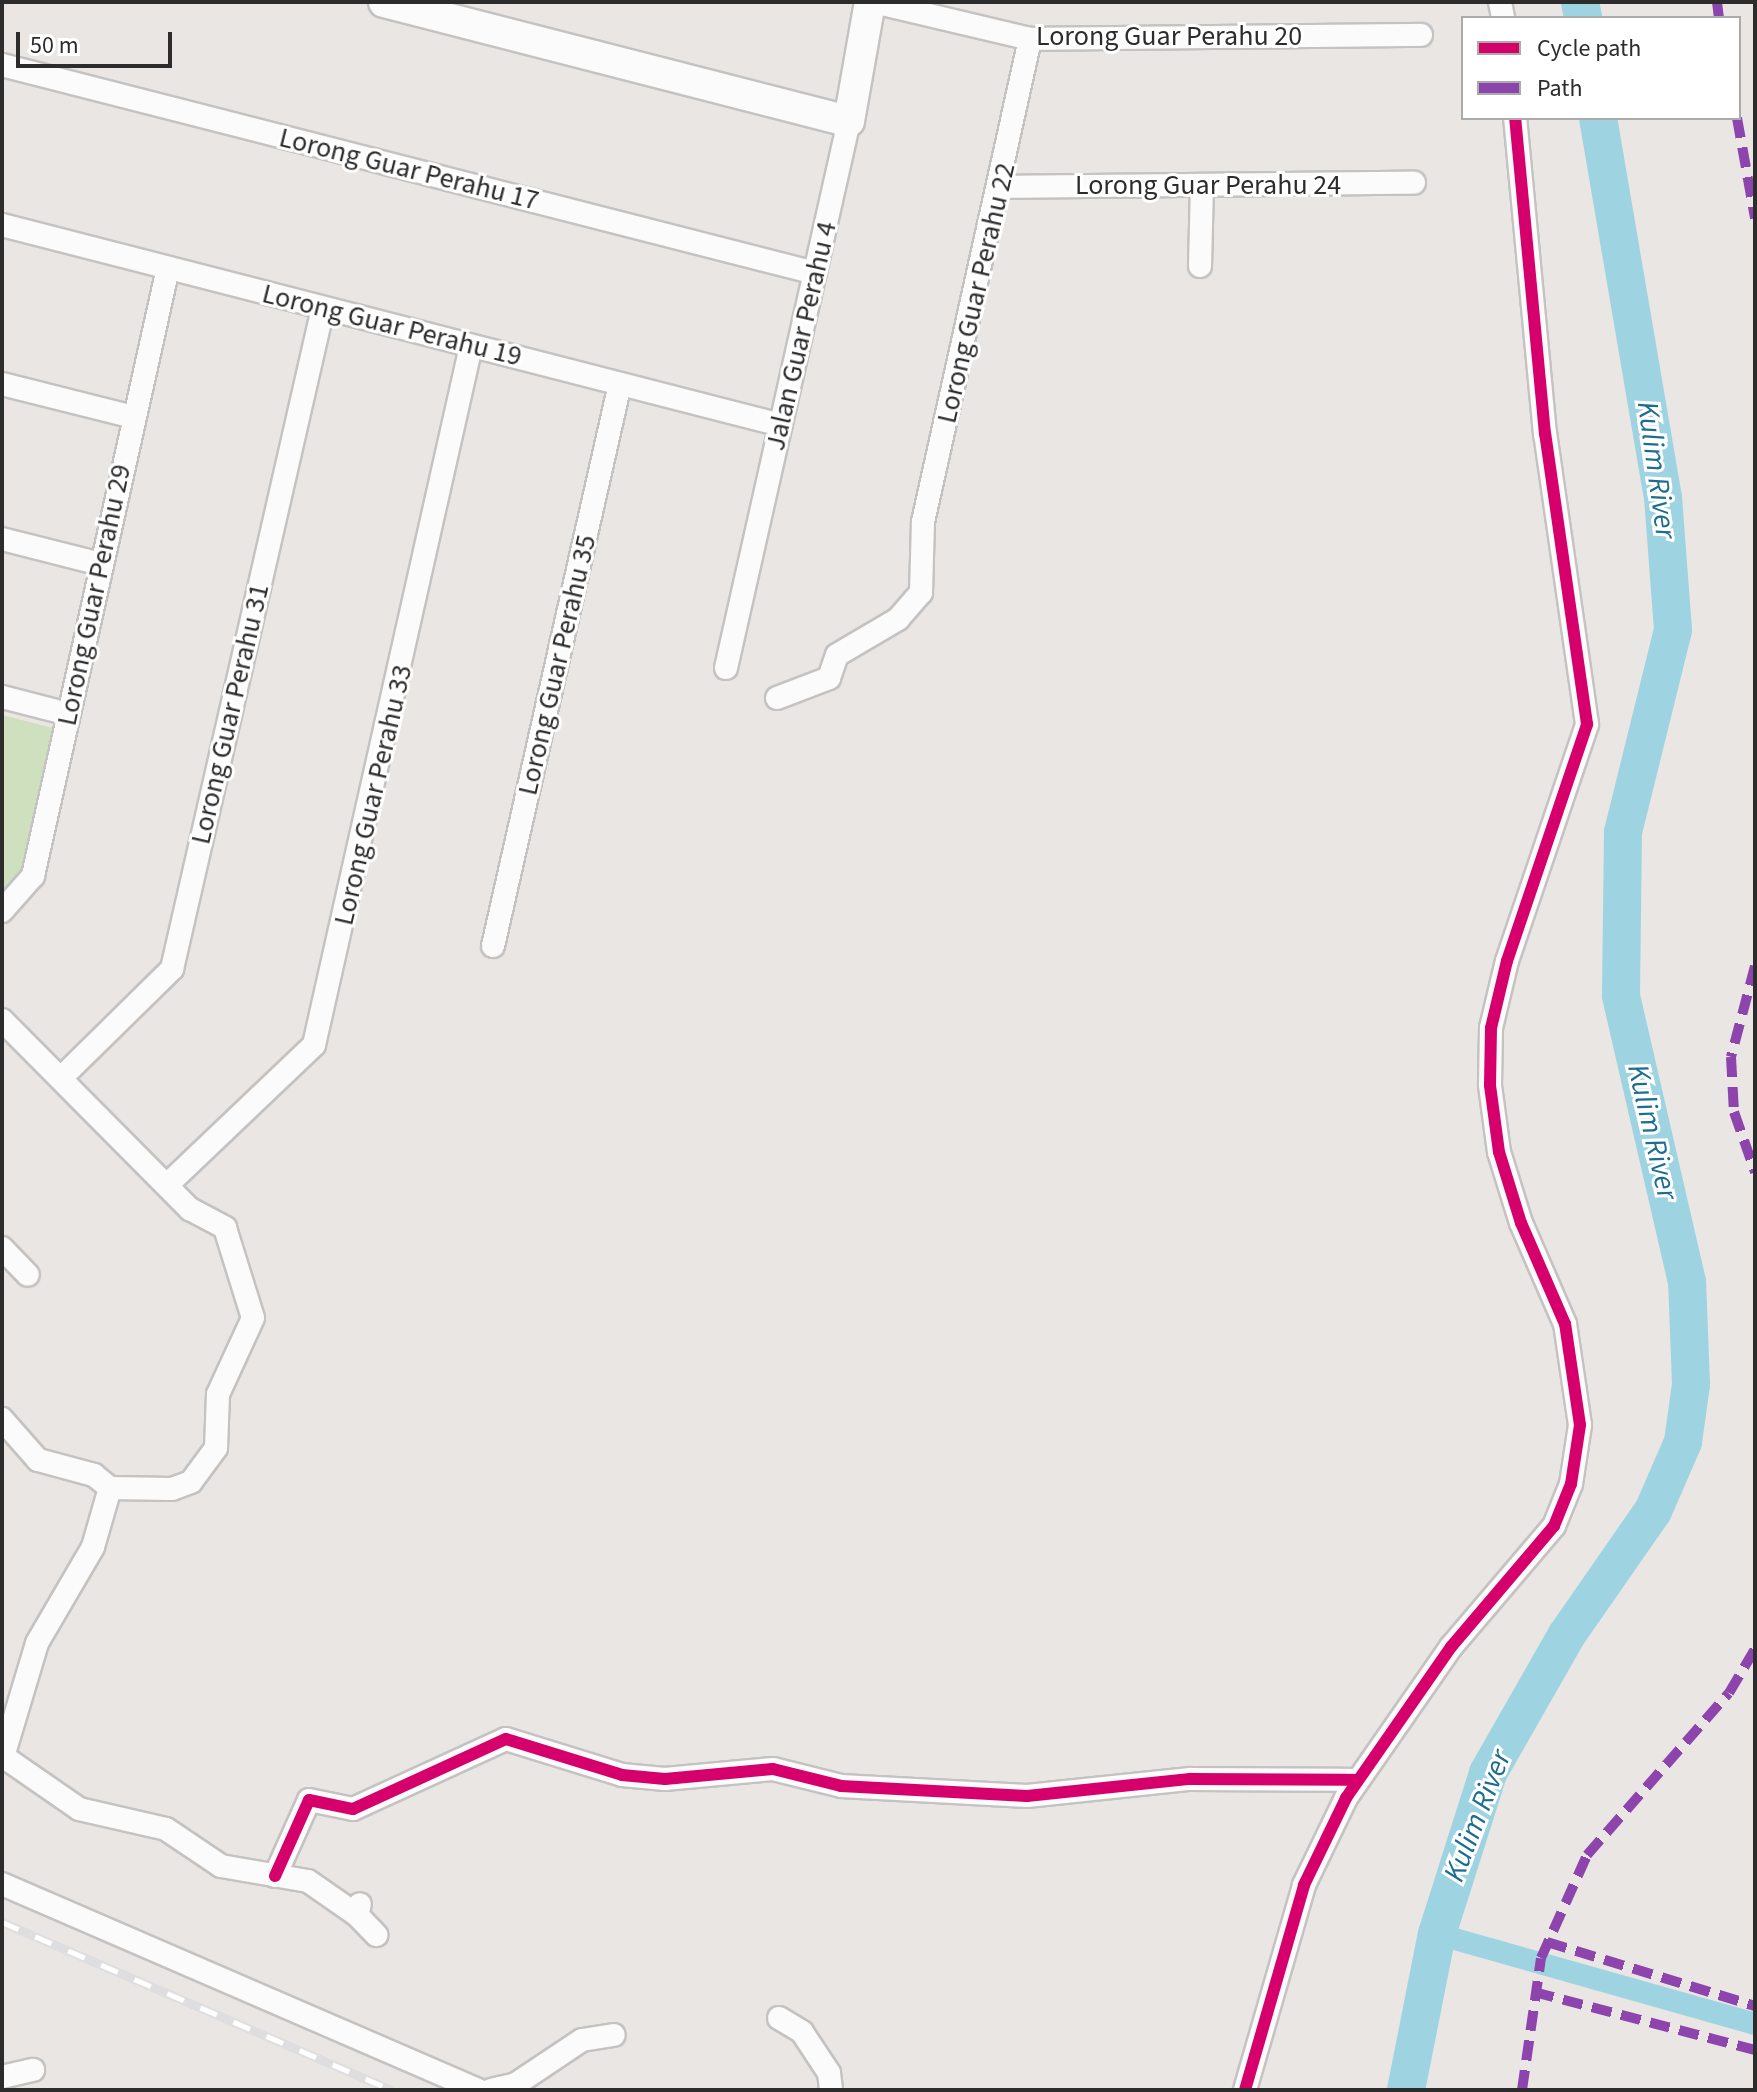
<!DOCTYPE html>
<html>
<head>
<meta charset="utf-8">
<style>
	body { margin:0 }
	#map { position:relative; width:1757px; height:2092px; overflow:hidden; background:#e9e6e3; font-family:"Source Sans 3",sans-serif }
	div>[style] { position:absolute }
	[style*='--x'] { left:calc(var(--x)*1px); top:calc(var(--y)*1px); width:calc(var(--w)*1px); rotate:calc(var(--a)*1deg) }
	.green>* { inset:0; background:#cfe0bf }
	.canal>* { height:22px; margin:-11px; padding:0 11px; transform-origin:11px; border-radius:11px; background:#9ed4e2 }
	.river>* { height:38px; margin:-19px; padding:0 19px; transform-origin:19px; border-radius:19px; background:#9ed4e2 }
	.roads { filter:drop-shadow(2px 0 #c4c3c2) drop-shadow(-2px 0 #c4c3c2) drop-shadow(0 2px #c4c3c2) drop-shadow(0 -2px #c4c3c2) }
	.street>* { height:22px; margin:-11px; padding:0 11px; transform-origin:11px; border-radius:11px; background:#fcfbfb }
	.secondary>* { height:30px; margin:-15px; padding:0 15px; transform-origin:15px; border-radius:15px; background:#fcfbfb }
	.rail>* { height:9px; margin-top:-4.5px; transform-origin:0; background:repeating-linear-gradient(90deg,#fff 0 18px,#dedee0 0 36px); box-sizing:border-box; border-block:2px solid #dedee0 }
	.quiet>* { height:10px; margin-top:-5px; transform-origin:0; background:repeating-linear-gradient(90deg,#8e44ad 0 20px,transparent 0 30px) }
	.cycleway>* { height:12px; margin:-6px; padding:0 6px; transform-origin:6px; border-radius:6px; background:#d6006c }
	span { translate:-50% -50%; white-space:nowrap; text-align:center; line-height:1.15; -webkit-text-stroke:6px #fff; paint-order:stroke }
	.street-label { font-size:28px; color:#2c2c2c }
	.water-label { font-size:30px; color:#1c6d8f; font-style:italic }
	.frame { position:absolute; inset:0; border:4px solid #2c2c2c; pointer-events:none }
	.legend { position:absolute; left:1461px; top:16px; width:280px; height:104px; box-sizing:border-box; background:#fff; border:2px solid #ababab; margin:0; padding:10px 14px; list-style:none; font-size:24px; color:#2c2c2c }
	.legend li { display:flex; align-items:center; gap:16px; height:40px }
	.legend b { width:40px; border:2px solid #ababab }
	.scale { position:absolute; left:16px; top:32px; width:156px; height:36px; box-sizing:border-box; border:4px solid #2c2c2c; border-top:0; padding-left:10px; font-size:24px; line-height:28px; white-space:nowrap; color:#2c2c2c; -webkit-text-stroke:6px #fff; paint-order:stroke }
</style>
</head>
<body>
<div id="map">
	<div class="green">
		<i style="clip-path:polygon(2px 715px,53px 728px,25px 872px,2px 896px)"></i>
	</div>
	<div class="canal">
		<i style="--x:1437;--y:1934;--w:330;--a:15.8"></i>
	</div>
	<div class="river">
		<i style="--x:1580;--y:2;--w:16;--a:79"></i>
		<i style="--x:1406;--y:2090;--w:159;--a:-78.8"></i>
		<i style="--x:1437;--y:1934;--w:169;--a:-72.4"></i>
		<i style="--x:1488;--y:1773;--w:158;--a:-60.3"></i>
		<i style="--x:1566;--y:1636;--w:152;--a:-55.2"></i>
		<i style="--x:1653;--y:1511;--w:75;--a:-66.5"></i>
		<i style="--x:1683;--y:1442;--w:59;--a:-82.1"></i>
		<i style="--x:1691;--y:1384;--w:102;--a:-92.2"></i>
		<i style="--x:1687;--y:1282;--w:294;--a:-103"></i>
		<i style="--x:1621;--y:995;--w:163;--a:-89.3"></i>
		<i style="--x:1623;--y:832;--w:208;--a:-76.1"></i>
		<i style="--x:1673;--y:630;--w:132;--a:-94.3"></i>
		<i style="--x:1663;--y:498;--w:386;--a:-99.7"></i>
	</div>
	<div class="roads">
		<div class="street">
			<i style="--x:874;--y:2;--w:160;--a:13.3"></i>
			<i style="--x:1030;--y:39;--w:391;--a:-0.6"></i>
			<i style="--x:1500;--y:2;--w:16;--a:79"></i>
			<i style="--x:2;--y:65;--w:839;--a:14.35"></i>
			<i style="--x:1003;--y:187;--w:411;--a:-0.6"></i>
			<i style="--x:2;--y:225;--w:804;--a:14.4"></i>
			<i style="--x:1200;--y:266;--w:81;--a:-88.6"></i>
			<i style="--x:2;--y:384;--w:135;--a:14.1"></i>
			<i style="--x:2;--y:539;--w:102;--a:14.2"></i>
			<i style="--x:726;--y:668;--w:561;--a:-77.33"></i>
			<i style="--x:2;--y:697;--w:68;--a:14.4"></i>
			<i style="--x:777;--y:698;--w:56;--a:-21"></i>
			<i style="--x:829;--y:678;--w:24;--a:-71"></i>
			<i style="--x:837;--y:655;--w:71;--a:-30.5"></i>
			<i style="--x:898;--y:619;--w:35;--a:-49"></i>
			<i style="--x:921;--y:593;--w:71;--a:-88.4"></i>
			<i style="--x:923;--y:522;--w:495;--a:-77.5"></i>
			<i style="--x:2;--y:911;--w:47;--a:-48.5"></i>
			<i style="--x:33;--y:876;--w:623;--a:-77.48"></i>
			<i style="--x:493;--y:946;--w:576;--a:-77.27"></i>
			<i style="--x:2;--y:1020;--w:267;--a:45.2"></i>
			<i style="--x:190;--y:1209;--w:40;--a:28"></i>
			<i style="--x:225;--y:1228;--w:94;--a:72.7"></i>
			<i style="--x:253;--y:1318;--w:84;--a:114.7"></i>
			<i style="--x:218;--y:1394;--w:54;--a:92.1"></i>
			<i style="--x:216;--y:1448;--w:42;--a:126.3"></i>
			<i style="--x:191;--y:1482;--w:20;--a:160"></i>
			<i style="--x:172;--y:1489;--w:62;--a:-179.1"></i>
			<i style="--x:110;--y:1488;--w:21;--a:-141"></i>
			<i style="--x:94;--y:1475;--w:58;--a:-165"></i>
			<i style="--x:38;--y:1460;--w:55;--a:-131.3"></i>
			<i style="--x:61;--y:1078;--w:156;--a:-44.5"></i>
			<i style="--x:172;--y:969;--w:678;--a:-77.13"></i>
			<i style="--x:167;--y:1185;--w:203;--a:-43.6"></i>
			<i style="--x:314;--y:1045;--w:716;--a:-77.34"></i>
			<i style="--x:2;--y:1248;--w:37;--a:46"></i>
			<i style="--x:4;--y:1757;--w:91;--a:34.7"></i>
			<i style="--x:79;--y:1809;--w:89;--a:12.9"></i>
			<i style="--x:166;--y:1829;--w:66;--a:33.9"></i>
			<i style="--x:221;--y:1866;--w:88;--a:9.8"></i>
			<i style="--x:308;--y:1881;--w:60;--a:34.8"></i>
			<i style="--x:357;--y:1915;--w:11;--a:-75"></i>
			<i style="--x:2;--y:1760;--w:122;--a:-73.3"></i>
			<i style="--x:37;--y:1643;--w:111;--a:-59.7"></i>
			<i style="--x:93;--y:1547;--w:61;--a:-73.9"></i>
			<i style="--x:275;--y:1876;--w:83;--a:-65.9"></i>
			<i style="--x:309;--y:1800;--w:45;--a:11.6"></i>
			<i style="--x:353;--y:1809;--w:168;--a:-24.6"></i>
			<i style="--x:506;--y:1739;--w:121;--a:17.2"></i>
			<i style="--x:622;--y:1775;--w:43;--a:5.3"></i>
			<i style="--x:665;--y:1779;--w:108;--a:-5.3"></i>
			<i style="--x:773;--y:1769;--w:70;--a:14"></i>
			<i style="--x:841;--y:1786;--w:186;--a:3.1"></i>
			<i style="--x:1027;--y:1796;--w:164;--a:-6"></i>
			<i style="--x:1190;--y:1779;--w:168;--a:0.3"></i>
			<i style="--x:2;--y:1884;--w:519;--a:23.4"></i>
			<i style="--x:357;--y:1915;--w:28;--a:46"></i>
			<i style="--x:779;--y:2018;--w:27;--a:31"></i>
			<i style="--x:802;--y:2032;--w:49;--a:56.6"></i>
			<i style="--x:829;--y:2073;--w:17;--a:83"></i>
			<i style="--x:2;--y:2077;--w:32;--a:-13"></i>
			<i style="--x:491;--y:2090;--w:26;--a:-13"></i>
			<i style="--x:516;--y:2084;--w:79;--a:-33.7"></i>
			<i style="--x:582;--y:2040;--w:32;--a:-9"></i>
			<i style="--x:1245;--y:2090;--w:213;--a:-73.9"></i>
			<i style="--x:1304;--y:1885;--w:97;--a:-64.2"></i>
			<i style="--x:1346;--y:1798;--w:184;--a:-55.2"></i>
			<i style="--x:1451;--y:1647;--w:159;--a:-49.6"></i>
			<i style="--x:1554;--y:1526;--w:45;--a:-68"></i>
			<i style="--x:1571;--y:1484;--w:60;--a:-81.3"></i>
			<i style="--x:1580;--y:1425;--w:102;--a:-98.4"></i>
			<i style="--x:1565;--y:1324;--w:110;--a:-113.5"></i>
			<i style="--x:1521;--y:1223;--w:74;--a:-107.2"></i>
			<i style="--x:1499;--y:1152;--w:68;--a:-97.7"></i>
			<i style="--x:1490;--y:1085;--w:57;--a:-89"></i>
			<i style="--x:1491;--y:1028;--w:69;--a:-76.6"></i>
			<i style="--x:1507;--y:961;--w:250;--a:-71.3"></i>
			<i style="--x:1587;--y:724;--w:293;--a:-98.2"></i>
			<i style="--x:1545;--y:434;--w:317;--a:-95.4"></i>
		</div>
		<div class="secondary">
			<i style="--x:384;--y:2;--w:480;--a:14.4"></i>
			<i style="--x:849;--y:121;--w:121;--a:-80"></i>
		</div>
	</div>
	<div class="rail">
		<i style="--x:2;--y:1922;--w:425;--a:23.3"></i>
	</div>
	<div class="quiet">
		<i style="--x:1717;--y:2;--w:16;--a:83"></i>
		<i style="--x:1737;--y:118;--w:102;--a:79.8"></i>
		<i style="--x:1755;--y:966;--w:94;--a:104.8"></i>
		<i style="--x:1731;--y:1057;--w:55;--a:86.9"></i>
		<i style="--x:1734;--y:1112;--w:64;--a:70.7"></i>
		<i style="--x:1547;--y:1942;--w:218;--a:17.1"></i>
		<i style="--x:1534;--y:1992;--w:228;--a:14.7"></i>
		<i style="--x:1522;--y:2090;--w:133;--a:-81.8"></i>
		<i style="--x:1541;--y:1958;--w:113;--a:-65.9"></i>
		<i style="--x:1587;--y:1855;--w:215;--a:-48.8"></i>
		<i style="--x:1729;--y:1693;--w:51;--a:-59.4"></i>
	</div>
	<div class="cycleway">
		<i style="--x:275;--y:1876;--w:83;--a:-65.9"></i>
		<i style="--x:309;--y:1800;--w:45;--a:11.6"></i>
		<i style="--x:353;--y:1809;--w:168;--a:-24.6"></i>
		<i style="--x:506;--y:1739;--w:121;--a:17.2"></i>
		<i style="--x:622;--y:1775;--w:43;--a:5.3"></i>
		<i style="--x:665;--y:1779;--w:108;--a:-5.3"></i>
		<i style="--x:773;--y:1769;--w:70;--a:14"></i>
		<i style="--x:841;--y:1786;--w:186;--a:3.1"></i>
		<i style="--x:1027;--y:1796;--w:164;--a:-6"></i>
		<i style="--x:1190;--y:1779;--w:168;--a:0.3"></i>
		<i style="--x:1245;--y:2090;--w:213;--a:-73.9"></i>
		<i style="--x:1304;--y:1885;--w:97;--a:-64.2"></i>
		<i style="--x:1346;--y:1798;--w:184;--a:-55.2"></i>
		<i style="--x:1451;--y:1647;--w:159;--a:-49.6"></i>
		<i style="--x:1554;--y:1526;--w:45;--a:-68"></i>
		<i style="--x:1571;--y:1484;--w:60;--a:-81.3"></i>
		<i style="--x:1580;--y:1425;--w:102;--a:-98.4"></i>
		<i style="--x:1565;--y:1324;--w:110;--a:-113.5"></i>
		<i style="--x:1521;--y:1223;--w:74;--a:-107.2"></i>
		<i style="--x:1499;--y:1152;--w:68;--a:-97.7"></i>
		<i style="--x:1490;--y:1085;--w:57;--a:-89"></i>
		<i style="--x:1491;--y:1028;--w:69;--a:-76.6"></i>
		<i style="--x:1507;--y:961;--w:250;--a:-71.3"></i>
		<i style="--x:1587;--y:724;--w:293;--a:-98.2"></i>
		<i style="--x:1545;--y:434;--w:317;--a:-95.4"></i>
	</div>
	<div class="street-label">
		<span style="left:1169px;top:36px">Lorong Guar Perahu 20</span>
		<span style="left:409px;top:169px;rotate:14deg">Lorong Guar Perahu 17</span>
		<span style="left:1208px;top:185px">Lorong Guar Perahu 24</span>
		<span style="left:976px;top:293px;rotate:-77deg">Lorong Guar Perahu 22</span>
		<span style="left:392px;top:325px;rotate:14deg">Lorong Guar Perahu 19</span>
		<span style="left:801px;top:336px;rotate:-77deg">Jalan Guar Perahu 4</span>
		<span style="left:94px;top:595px;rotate:-78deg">Lorong Guar Perahu 29</span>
		<span style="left:557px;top:665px;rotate:-77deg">Lorong Guar Perahu 35</span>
		<span style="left:230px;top:714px;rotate:-77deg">Lorong Guar Perahu 31</span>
		<span style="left:373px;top:795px;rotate:-77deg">Lorong Guar Perahu 33</span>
	</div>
	<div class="water-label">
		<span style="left:1656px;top:470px;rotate:82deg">Kulim River</span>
		<span style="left:1652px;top:1132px;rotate:77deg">Kulim River</span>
		<span style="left:1478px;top:1816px;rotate:-69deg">Kulim River</span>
	</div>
	<div class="frame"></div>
	<ul class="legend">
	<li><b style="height:10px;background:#d6006c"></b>Cycle path</li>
	<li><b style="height:10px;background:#8e44ad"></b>Path</li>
	</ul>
	<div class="scale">50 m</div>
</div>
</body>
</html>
